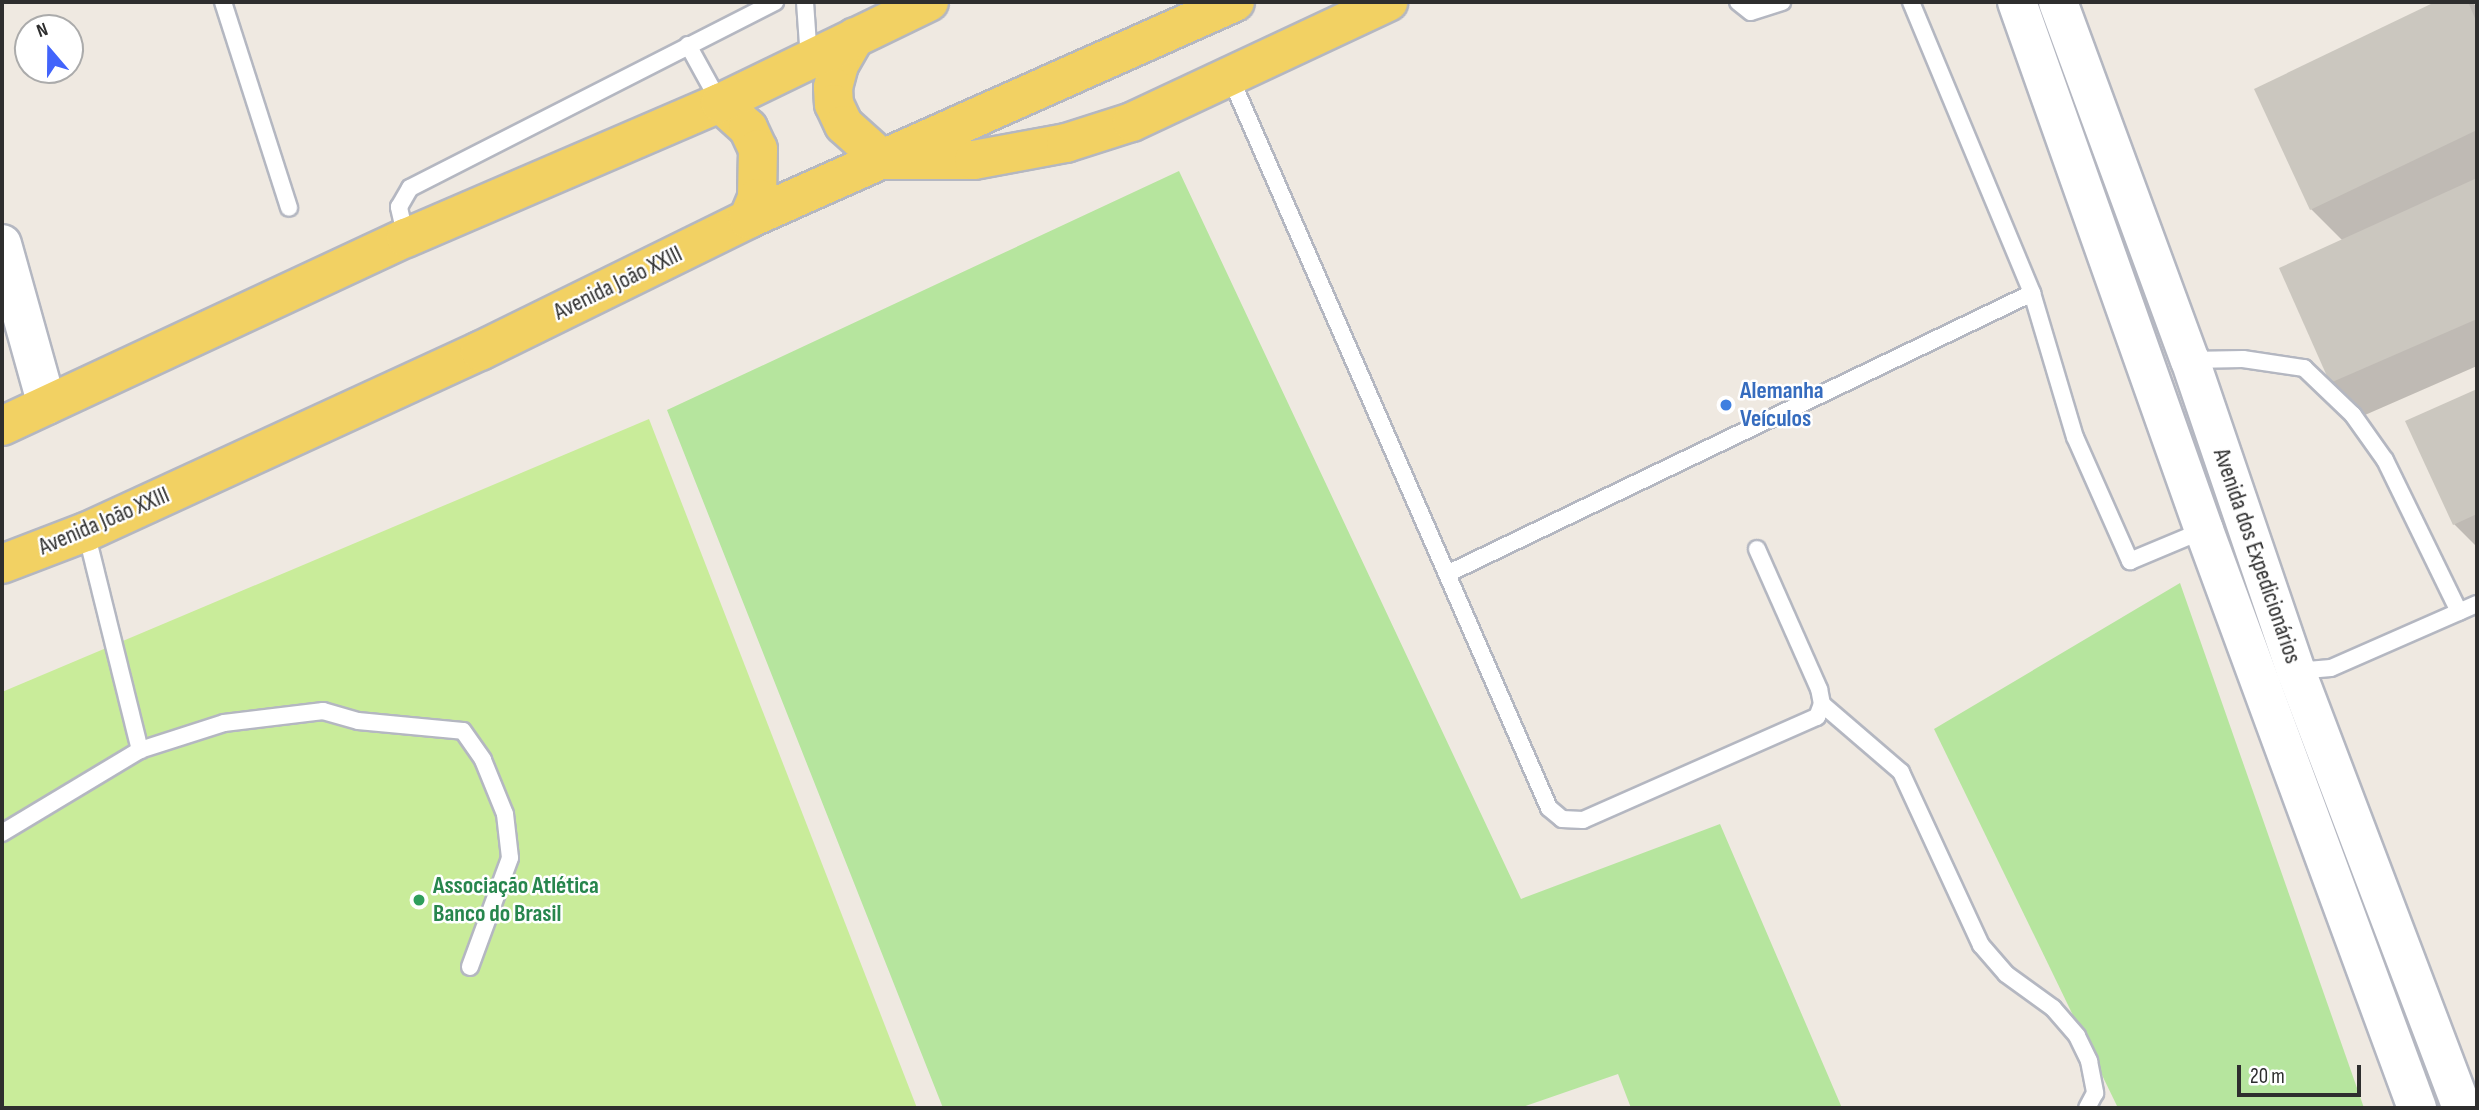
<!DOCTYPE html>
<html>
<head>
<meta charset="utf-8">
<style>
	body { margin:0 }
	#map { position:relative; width:2479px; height:1110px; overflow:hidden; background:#efe9e1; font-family:"Sofia Sans Condensed",sans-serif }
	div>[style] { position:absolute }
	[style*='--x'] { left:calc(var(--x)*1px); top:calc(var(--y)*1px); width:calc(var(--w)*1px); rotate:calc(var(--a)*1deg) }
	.green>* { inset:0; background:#b6e59e }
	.pitch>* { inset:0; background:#c9ec9a }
	.shadow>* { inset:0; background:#0003 }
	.building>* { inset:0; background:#cbc7bf }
	.roads { filter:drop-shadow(2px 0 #b4b7c1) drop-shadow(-2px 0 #b4b7c1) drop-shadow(0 2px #b4b7c1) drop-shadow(0 -2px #b4b7c1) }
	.service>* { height:16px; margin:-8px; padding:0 8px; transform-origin:8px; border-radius:8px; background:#fff }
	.tertiary>* { height:38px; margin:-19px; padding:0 19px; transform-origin:19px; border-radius:19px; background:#fff }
	.secondary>* { height:38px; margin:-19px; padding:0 19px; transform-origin:19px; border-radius:19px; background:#fff }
	.primary>* { height:38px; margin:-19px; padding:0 19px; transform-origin:19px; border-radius:19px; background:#f2d163 }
	.dots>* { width:19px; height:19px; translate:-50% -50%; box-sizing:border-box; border:4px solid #fff; border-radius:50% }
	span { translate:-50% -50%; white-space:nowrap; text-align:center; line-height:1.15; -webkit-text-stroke:5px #fff; paint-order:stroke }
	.street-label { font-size:24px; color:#2e2e2e }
	.shop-label { font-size:24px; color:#366cbe; font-weight:700 }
	.left { translate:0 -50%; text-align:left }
	.leisure-label { font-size:24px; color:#27864d; font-weight:700 }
	.frame { position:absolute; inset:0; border:4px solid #2e2e2e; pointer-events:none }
	.north { position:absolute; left:14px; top:14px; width:70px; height:70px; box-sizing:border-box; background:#fff; border:2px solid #ababab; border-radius:50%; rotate:340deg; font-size:19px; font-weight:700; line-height:28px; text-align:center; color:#2e2e2e }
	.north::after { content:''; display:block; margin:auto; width:24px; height:32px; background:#4264fb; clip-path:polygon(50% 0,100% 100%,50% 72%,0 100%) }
	.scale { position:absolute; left:2237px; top:1065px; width:124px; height:32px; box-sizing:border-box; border:4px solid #2e2e2e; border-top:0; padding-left:9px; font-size:21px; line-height:24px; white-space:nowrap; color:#2e2e2e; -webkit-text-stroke:5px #fff; paint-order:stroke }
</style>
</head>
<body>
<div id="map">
	<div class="green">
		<i style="clip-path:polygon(1179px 171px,1521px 899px,1720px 824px,1842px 1108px,1631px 1108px,1618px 1074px,1520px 1108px,943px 1108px,667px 410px)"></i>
		<i style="clip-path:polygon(2180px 583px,2364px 1108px,2118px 1108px,1934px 729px)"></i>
	</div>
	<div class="pitch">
		<i style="clip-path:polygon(649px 419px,917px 1108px,2px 1108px,2px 692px)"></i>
	</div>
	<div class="shadow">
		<i style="clip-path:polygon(2439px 2px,2472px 2px,2477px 7px,2477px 366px,2365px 415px,2332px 382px,2343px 241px,2311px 209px,2256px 89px)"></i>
		<i style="clip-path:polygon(2477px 391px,2477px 547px,2454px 524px,2408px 422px)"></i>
	</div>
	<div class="building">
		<i style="clip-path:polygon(2435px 2px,2468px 2px,2477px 23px,2477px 130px,2310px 210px,2254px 89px)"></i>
		<i style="clip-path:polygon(2477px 178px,2477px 319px,2330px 383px,2279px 268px)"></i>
		<i style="clip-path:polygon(2477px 389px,2477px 514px,2453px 525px,2405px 421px)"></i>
	</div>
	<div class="roads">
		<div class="service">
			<i style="--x:223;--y:2;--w:216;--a:72.2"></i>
			<i style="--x:805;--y:2;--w:57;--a:86"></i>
			<i style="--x:1738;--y:2;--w:16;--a:38"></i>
			<i style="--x:1751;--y:12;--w:33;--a:-18"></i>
			<i style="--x:1911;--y:2;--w:315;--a:67.4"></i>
			<i style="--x:2032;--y:293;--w:150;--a:73.4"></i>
			<i style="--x:2075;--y:437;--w:136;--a:66.1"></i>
			<i style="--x:2130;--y:561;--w:80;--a:-22.7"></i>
			<i style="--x:688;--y:45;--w:66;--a:61.1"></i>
			<i style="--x:1231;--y:79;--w:795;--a:66.43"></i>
			<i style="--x:1549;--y:808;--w:17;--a:40"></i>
			<i style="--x:1562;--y:819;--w:21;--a:3"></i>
			<i style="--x:1583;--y:820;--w:256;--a:-23.8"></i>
			<i style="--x:1817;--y:717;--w:14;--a:-69"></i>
			<i style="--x:1822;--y:704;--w:15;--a:-101"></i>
			<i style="--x:1819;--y:689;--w:153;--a:-113.9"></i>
			<i style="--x:406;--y:238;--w:32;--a:-103"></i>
			<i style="--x:399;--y:207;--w:22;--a:-60"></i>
			<i style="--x:410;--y:188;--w:410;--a:-27"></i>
			<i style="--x:2190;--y:360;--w:53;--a:-1.1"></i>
			<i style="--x:2243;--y:359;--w:62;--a:8.4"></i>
			<i style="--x:2304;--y:368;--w:68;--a:43.8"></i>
			<i style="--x:2353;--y:415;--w:55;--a:54.6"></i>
			<i style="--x:2385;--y:460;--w:169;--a:64"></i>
			<i style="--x:86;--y:532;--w:225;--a:76.1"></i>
			<i style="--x:1449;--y:573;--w:647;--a:-25.65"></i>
			<i style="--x:2296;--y:671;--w:35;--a:-5"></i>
			<i style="--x:2331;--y:668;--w:159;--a:-23.7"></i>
			<i style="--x:1822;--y:704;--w:104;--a:40.7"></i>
			<i style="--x:1901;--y:772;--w:191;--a:65.2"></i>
			<i style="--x:1981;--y:945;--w:38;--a:49"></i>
			<i style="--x:2006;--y:974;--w:58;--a:35.9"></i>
			<i style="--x:2053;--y:1008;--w:37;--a:49"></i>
			<i style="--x:2077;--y:1036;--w:28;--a:64"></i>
			<i style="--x:2089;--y:1061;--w:33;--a:79"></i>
			<i style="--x:2095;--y:1093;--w:17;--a:118"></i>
			<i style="--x:2;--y:833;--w:161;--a:-31"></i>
			<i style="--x:140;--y:750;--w:88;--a:-17.8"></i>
			<i style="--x:224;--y:723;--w:100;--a:-6.9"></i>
			<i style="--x:323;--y:711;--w:36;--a:16"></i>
			<i style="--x:358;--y:721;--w:105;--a:5.4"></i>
			<i style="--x:463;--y:731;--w:35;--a:55"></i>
			<i style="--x:483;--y:760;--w:58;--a:67.8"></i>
			<i style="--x:505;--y:814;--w:44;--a:83.5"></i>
			<i style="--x:510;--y:858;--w:116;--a:110.2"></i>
		</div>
		<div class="tertiary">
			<i style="--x:2;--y:244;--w:167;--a:74.4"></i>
		</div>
		<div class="secondary">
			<i style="--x:2017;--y:2;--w:560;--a:70.5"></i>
			<i style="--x:2204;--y:530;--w:616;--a:69.77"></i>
			<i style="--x:2058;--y:2;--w:382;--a:69.8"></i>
			<i style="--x:2190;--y:360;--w:329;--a:71.2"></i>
			<i style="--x:2296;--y:671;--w:467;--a:69.2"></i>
		</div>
		<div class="primary">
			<i style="--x:855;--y:37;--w:32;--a:120"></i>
			<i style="--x:839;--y:65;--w:23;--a:105"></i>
			<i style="--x:833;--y:87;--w:17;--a:87"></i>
			<i style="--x:834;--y:104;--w:23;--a:65"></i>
			<i style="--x:844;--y:125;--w:52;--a:41.9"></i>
			<i style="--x:883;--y:160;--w:91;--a:0"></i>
			<i style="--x:974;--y:160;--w:94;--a:-10.5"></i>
			<i style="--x:1066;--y:143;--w:69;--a:-17.7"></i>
			<i style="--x:1132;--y:122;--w:283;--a:-25.1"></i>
			<i style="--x:720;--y:103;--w:38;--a:42"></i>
			<i style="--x:748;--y:128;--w:23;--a:65"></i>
			<i style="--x:758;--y:149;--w:49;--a:91.2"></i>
			<i style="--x:757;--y:198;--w:23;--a:113"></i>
			<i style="--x:2;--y:426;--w:446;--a:-25"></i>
			<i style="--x:406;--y:238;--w:342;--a:-23.3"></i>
			<i style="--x:720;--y:103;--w:232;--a:-25.8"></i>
			<i style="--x:2;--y:564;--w:90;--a:-20.9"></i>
			<i style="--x:86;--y:532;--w:434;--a:-24.7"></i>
			<i style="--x:480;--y:351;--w:299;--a:-26.2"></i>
			<i style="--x:748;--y:219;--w:533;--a:-24.02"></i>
		</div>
	</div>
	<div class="dots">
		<i style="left:1726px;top:405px;background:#3f7fe0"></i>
		<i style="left:419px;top:900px;background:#2e9e5b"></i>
	</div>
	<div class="street-label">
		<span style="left:618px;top:283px;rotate:-26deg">Avenida João XXIII</span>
		<span style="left:104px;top:521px;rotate:-23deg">Avenida João XXIII</span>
		<span style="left:2257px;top:556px;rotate:71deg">Avenida dos Expedicionários</span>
	</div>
	<div class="shop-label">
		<span class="left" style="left:1740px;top:405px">Alemanha<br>Veículos</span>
	</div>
	<div class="leisure-label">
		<span class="left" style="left:433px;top:900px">Associação Atlética<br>Banco do Brasil</span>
	</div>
	<div class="frame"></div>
	<div class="north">N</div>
	<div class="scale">20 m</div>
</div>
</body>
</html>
